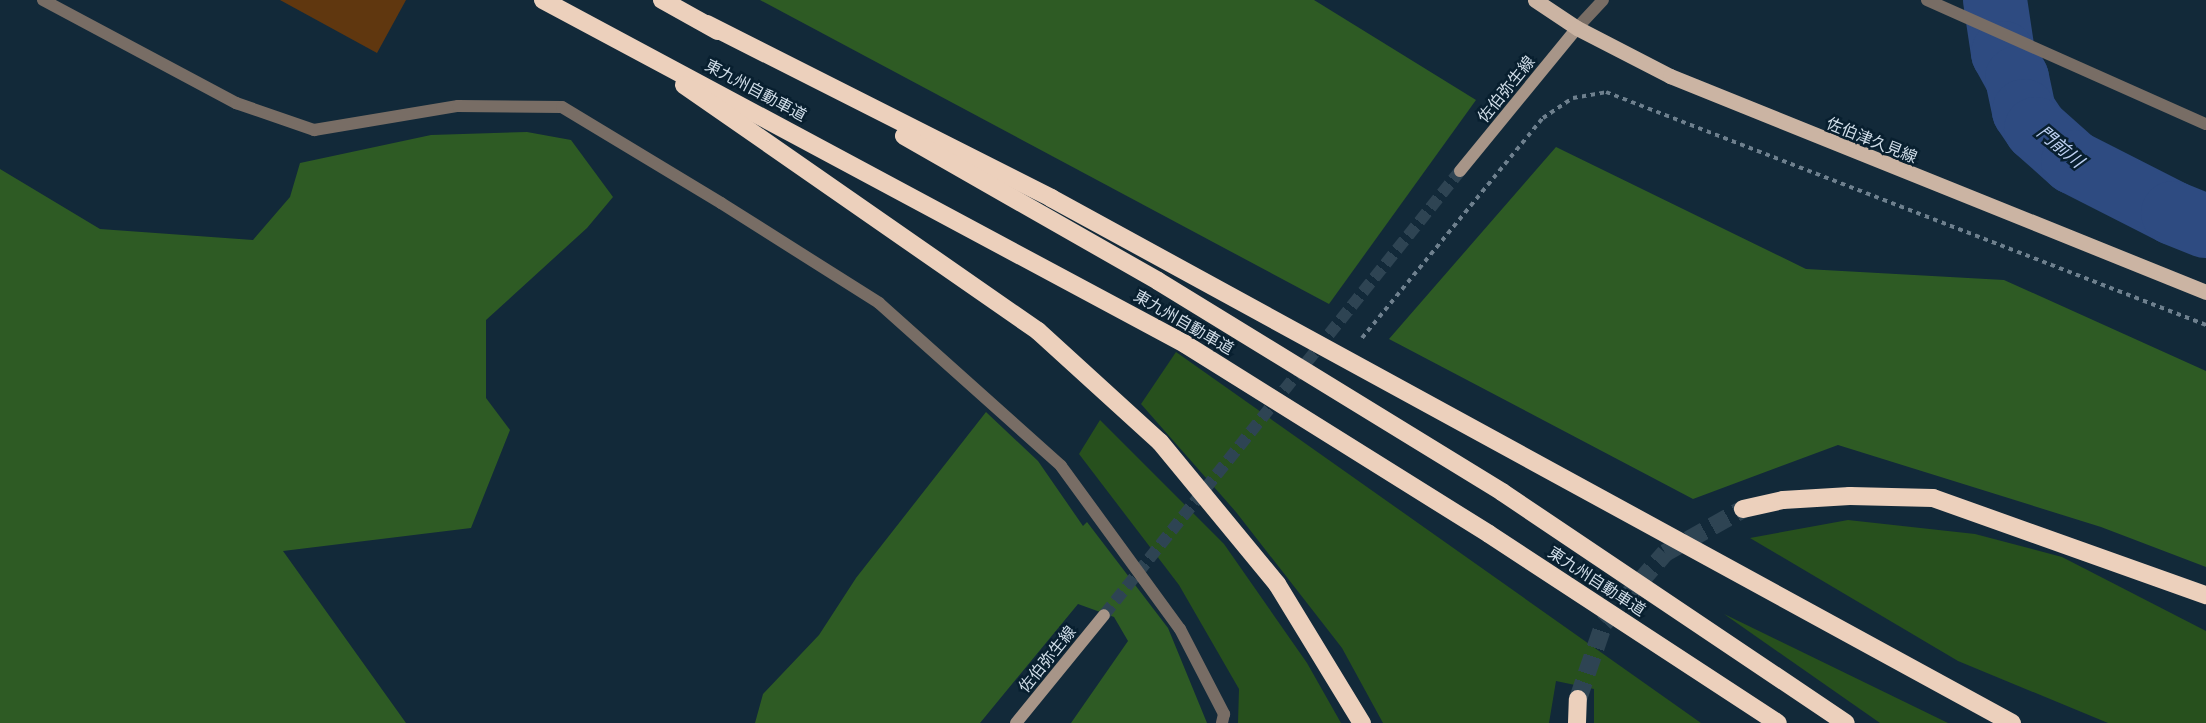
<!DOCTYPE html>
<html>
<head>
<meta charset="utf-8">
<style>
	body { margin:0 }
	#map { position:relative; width:2206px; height:723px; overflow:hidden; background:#122939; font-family:Lora,"Noto Sans JP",serif }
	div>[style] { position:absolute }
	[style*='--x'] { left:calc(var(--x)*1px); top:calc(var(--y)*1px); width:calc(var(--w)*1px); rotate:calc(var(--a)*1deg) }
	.green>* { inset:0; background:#27501d }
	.forest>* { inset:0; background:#2e5b24 }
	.river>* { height:64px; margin:-32px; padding:0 32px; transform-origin:32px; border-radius:32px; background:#2e4b81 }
	.building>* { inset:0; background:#60370f }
	.secondary-tunnel>* { height:12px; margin-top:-6px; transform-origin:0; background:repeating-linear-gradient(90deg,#2e4453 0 12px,transparent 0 18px) }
	.motorway-tunnel>* { height:18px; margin-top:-9px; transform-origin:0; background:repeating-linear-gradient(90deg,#2e4453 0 18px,transparent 0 27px) }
	.path>* { height:4px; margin-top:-2px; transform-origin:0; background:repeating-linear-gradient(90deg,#6e808e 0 4.5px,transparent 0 9px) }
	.minor>* { height:12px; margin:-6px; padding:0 6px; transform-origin:6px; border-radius:6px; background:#786d65 }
	.secondary>* { height:12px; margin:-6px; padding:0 6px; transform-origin:6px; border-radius:6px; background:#a79588 }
	.primary>* { height:15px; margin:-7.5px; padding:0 7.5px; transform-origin:7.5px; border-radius:7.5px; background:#cbb4a3 }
	.motorway>* { height:18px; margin:-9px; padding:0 9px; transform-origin:9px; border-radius:9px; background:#ecd0bc }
	span { translate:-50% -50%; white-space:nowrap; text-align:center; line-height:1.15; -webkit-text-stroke:5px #081f2f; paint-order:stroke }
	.street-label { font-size:16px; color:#cfdce7 }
	.water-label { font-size:18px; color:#bed1f2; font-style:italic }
</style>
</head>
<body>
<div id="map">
	<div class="green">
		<i style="clip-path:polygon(1176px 352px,1701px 723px,1594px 723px,1594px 689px,1556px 681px,1549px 723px,1383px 723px,1342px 648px,1236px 512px,1141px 404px)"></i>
		<i style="clip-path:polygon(1100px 420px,1224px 544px,1307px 663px,1341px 723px,1238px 723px,1239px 689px,1179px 585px,1079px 454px)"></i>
		<i style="clip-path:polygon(1848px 520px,1975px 534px,2062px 557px,2206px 631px,2206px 723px,2108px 723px,1958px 661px,1750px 538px)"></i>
		<i style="clip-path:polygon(1724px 614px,1948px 723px,1880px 723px)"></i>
	</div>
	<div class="forest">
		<i style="clip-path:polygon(760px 0,1314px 0,1476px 100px,1329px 304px)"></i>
		<i style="clip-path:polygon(527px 132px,571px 140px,613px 197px,587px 228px,486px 320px,486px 398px,510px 430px,471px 528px,283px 551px,406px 723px,0 723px,0 169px,100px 229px,253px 240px,290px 197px,300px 163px,431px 135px)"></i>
		<i style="clip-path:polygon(1556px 147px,1806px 269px,2004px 280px,2206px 371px,2206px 567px,2101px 527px,1838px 445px,1693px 499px,1389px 339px)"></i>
		<i style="clip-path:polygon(986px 412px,1038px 461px,1083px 526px,1087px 522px,1168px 628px,1207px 723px,1071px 723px,1128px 641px,1114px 617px,1078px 604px,980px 723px,755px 723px,763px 694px,819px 635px,856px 578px)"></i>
	</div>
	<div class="river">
		<i style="--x:1995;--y:0;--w:54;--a:81.4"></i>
		<i style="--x:2003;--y:53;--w:29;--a:61"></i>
		<i style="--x:2017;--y:78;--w:34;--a:78"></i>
		<i style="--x:2024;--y:111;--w:22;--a:56"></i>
		<i style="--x:2036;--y:129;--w:50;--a:41.7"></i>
		<i style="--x:2073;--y:162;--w:112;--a:27"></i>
		<i style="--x:2173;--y:213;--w:35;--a:22"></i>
	</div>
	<div class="building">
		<i style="clip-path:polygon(280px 0,406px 0,377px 53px)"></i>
	</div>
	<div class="secondary-tunnel">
		<i style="--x:1104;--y:615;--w:569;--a:-51.28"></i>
	</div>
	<div class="motorway-tunnel">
		<i style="--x:1578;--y:699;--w:80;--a:-71.1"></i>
		<i style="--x:1604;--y:623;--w:93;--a:-48.9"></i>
		<i style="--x:1665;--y:553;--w:90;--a:-29.4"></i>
	</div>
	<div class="path">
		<i style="--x:1362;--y:338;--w:285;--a:-50.6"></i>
		<i style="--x:1543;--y:118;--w:36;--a:-34"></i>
		<i style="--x:1573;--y:98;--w:34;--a:-10"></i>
		<i style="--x:1606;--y:92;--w:644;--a:21.22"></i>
	</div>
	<div class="minor">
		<i style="--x:43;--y:0;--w:219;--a:28.1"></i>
		<i style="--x:236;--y:103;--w:83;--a:19.1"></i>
		<i style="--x:314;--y:130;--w:146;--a:-9.5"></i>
		<i style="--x:458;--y:106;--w:104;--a:0.6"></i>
		<i style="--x:562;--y:107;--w:186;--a:31.1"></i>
		<i style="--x:721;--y:203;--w:187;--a:32.3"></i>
		<i style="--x:879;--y:303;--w:244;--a:41.8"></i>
		<i style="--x:1061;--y:466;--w:202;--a:53.9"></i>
		<i style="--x:1180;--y:629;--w:96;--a:62.6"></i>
		<i style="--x:1224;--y:714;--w:9;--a:103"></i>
		<i style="--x:1927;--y:0;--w:305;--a:24"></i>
		<i style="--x:1577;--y:28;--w:38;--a:-47"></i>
	</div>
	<div class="secondary">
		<i style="--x:1460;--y:171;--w:185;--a:-50.7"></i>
		<i style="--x:1016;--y:723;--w:139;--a:-50.8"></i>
	</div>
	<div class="primary">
		<i style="--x:1535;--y:0;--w:50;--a:33.7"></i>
		<i style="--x:1577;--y:28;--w:105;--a:27.3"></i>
		<i style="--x:1670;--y:76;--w:578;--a:21.95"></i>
	</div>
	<div class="motorway">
		<i style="--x:543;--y:0;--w:728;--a:28.18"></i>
		<i style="--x:1185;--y:344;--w:358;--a:32"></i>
		<i style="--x:1489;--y:534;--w:345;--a:33.2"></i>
		<i style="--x:662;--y:0;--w:64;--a:29"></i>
		<i style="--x:707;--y:24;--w:386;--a:26.8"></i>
		<i style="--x:1051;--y:198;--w:1095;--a:28.65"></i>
		<i style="--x:684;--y:85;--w:431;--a:34.8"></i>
		<i style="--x:1038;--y:331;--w:165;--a:42.3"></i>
		<i style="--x:1160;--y:442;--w:184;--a:50.5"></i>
		<i style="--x:1277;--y:584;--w:163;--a:58.6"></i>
		<i style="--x:904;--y:136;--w:292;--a:29.7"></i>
		<i style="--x:1158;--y:281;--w:404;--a:31.5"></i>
		<i style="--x:1502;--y:492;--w:414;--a:33.9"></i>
		<i style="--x:1743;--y:509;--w:41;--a:-12.7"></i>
		<i style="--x:1783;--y:500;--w:67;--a:-3.4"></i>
		<i style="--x:1850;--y:496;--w:83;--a:1.4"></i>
		<i style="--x:1933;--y:498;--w:290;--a:19.6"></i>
		<i style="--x:1577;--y:723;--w:24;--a:-88"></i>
	</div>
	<div class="street-label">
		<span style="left:1506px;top:89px;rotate:-51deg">佐伯弥生線</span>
		<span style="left:756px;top:90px;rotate:28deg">東九州自動車道</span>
		<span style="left:1872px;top:140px;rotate:22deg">佐伯津久見線</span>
		<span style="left:1184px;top:322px;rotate:30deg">東九州自動車道</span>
		<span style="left:1597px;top:581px;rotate:33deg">東九州自動車道</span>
		<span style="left:1047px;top:659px;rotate:-51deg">佐伯弥生線</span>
	</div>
	<div class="water-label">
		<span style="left:2060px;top:147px;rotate:40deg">門前川</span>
	</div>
</div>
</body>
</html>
